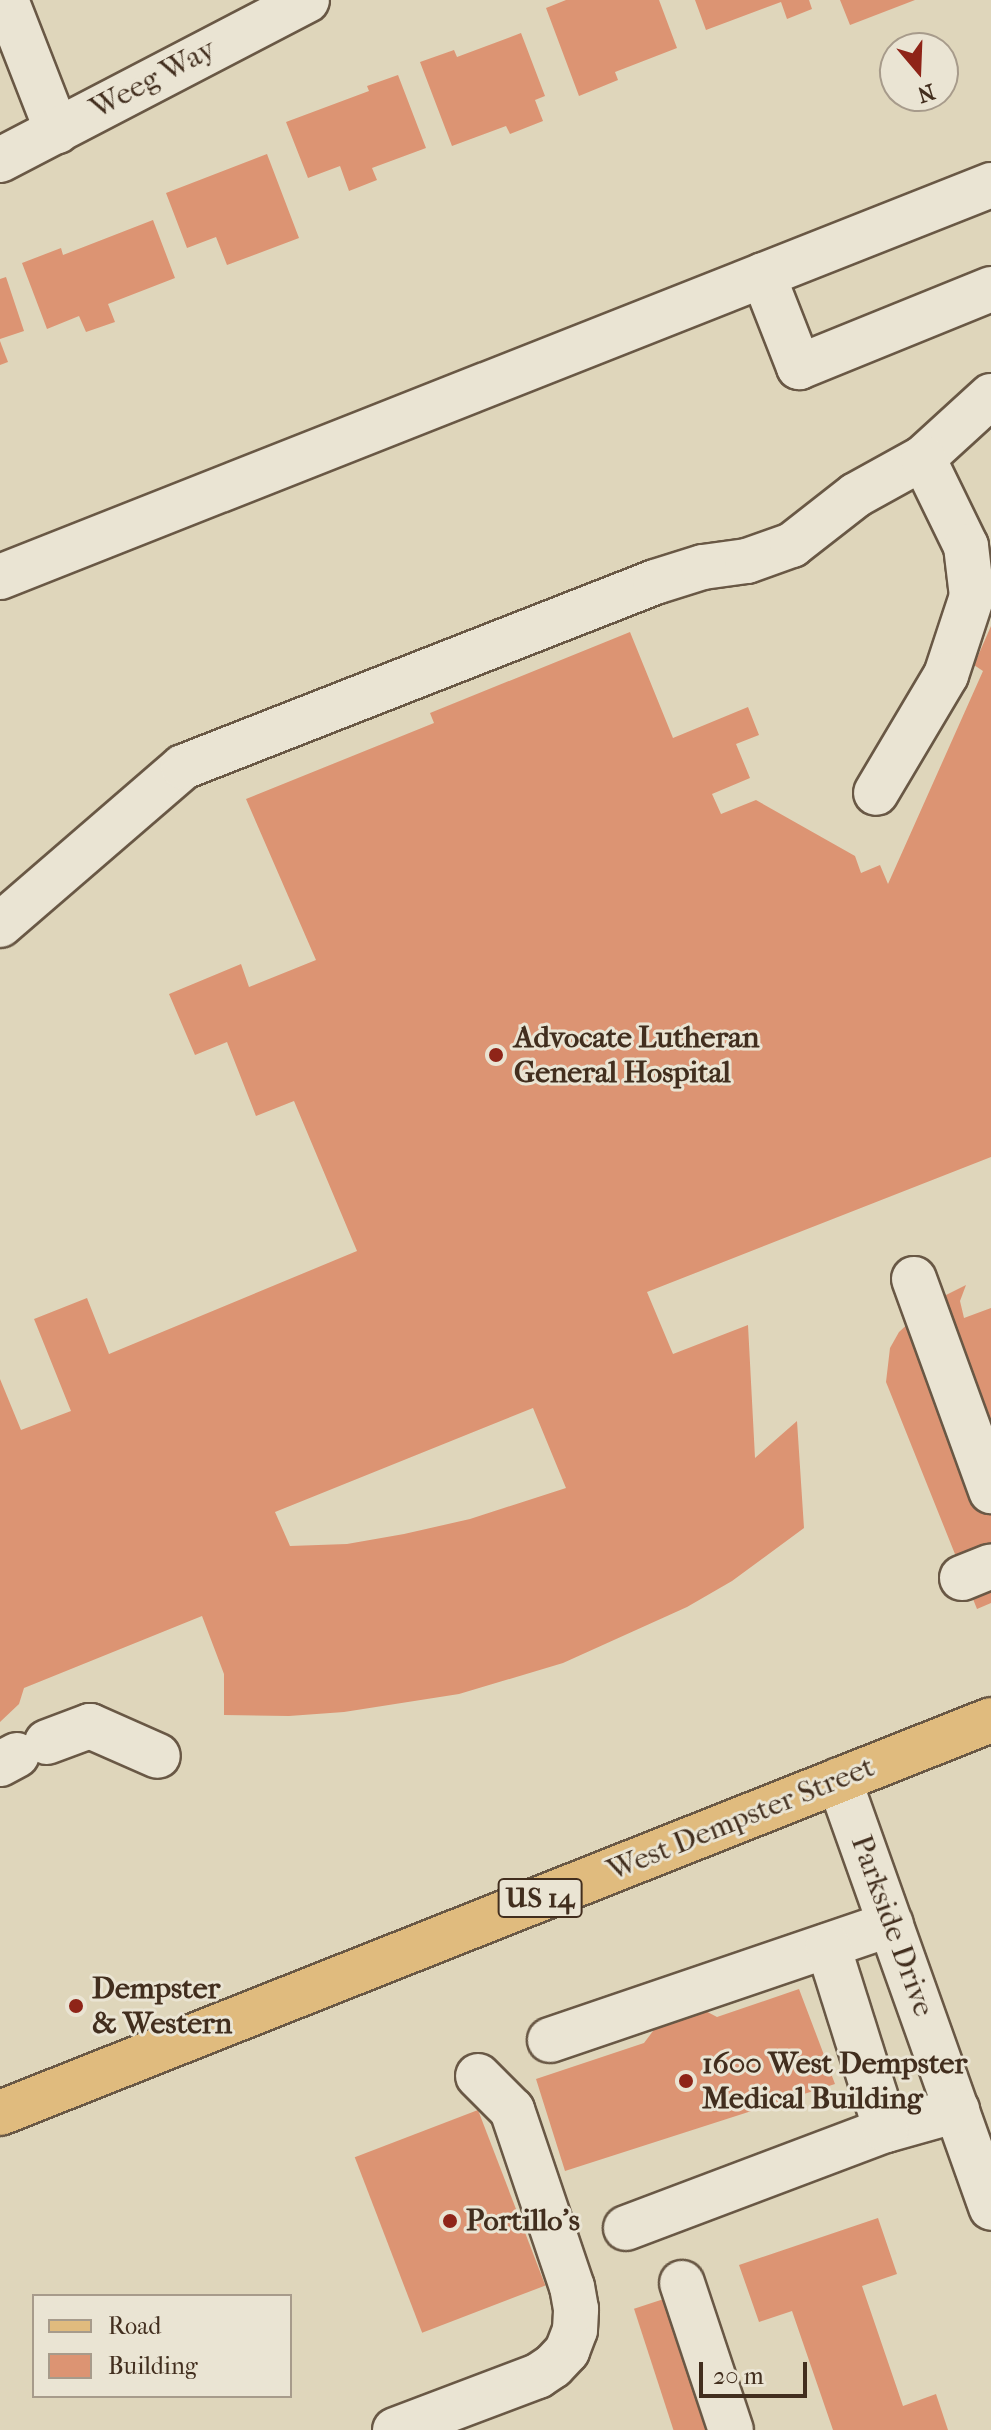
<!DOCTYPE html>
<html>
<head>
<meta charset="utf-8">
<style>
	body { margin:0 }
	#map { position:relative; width:991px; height:2430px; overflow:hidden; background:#dfd6bb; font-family:"IM FELL French Canon",serif }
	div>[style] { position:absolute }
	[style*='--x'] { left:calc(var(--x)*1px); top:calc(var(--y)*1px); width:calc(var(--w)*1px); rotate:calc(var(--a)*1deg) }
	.building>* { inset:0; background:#dc9473; transform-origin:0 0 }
	.roads { filter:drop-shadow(2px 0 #695845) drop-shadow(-2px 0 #695845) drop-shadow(0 2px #695845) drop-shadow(0 -2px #695845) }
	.minor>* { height:44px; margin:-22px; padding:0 22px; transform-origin:22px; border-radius:22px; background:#eae4d3 }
	.major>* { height:44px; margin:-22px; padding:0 22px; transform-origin:22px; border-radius:22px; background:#e0bb7e }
	.dots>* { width:22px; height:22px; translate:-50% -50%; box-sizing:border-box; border:4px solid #eae4d3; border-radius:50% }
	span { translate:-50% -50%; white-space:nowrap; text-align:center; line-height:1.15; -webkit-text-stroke:6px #eae4d3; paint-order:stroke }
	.shield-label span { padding:2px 6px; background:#eae4d3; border:2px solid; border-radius:6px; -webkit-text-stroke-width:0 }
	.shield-label { font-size:28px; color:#422e1e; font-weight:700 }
	.street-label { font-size:30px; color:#422e1e }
	.poi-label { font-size:30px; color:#422e1e; font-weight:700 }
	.left { translate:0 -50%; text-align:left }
	.legend { position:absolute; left:32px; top:2294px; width:260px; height:104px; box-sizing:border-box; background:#eae4d3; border:2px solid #a79b8b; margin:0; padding:10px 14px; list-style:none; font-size:24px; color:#422e1e }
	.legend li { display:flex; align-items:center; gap:16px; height:40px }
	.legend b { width:40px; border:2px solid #a79b8b }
	.north { position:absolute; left:879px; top:32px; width:80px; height:80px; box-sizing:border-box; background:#eae4d3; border:2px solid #a79b8b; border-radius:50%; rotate:161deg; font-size:22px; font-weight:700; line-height:32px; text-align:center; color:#422e1e }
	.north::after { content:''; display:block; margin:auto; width:28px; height:36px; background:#8f2418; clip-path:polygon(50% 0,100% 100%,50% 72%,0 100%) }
	.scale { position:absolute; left:699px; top:2362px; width:108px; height:36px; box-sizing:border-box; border:4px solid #422e1e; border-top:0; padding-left:10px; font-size:24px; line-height:28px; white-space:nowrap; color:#422e1e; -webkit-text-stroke:6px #eae4d3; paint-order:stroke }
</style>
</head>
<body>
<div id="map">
	<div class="building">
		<i style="clip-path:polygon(566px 0,659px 0,677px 48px,615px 72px,618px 80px,579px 96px,546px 8px)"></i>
		<i style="clip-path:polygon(695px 0,809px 0,812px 9px,787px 19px,781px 2px,706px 30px)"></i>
		<i style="clip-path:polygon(840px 0,915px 0,850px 25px)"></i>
		<i style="clip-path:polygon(521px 33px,545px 96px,535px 100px,543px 121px,510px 134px,506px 126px,452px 146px,420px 62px,454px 50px,457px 57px)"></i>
		<i style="clip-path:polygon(398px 75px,426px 148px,372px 168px,377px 180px,349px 191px,340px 166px,308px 178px,286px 122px,369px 91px,367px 86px)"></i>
		<i style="clip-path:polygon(267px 154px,299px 238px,227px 265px,216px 237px,187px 248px,166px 193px)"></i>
		<i style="clip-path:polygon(153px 220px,175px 278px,108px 304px,115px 322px,86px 332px,79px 316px,47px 329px,22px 263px,61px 248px,63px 255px)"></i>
		<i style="clip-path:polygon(6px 277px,24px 331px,0 339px,0 279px)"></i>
		<i style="clip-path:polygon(0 341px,8px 362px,0 365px)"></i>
		<i style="clip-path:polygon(evenodd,991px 626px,991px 1157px,647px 1292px,673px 1354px,748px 1325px,755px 1458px,797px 1421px,804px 1528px,732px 1581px,687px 1607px,563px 1663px,459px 1694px,344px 1712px,289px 1716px,224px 1715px,224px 1674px,202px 1616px,24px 1688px,19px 1704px,0 1722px,0 1379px,21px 1430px,71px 1411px,34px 1319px,87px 1298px,109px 1354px,357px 1251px,294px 1101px,256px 1116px,227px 1042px,195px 1055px,169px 994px,241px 964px,249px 987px,316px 960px,246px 799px,434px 723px,430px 713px,630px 632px,673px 738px,748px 707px,759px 735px,736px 744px,750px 778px,712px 794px,721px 814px,756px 800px,855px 856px,861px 873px,880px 865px,888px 884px,983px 671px,974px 665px,991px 626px,533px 1408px,566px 1488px,470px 1519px,404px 1534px,347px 1544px,290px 1546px,275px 1512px,533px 1408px)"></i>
		<i style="clip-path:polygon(966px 1285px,960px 1301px,964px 1318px,991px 1308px,991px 1603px,977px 1609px,886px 1382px,890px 1348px,899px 1332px,932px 1302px)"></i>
		<i style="clip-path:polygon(799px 1989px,835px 2084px,565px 2171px,536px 2079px,644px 2043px,662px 2019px,696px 2006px,717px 2017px)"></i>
		<i style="left:478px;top:2110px;width:188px;height:132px;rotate:69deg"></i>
		<i style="clip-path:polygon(878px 2218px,897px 2274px,862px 2286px,903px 2406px,936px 2394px,948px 2430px,833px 2430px,792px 2311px,759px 2322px,739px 2265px)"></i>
		<i style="left:673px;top:2296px;width:141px;height:41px;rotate:72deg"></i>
	</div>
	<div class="roads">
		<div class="minor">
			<i style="--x:6;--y:0;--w:141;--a:68.7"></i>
			<i style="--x:0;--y:160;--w:346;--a:-27.5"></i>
			<i style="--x:763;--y:275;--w:99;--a:68.6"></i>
			<i style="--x:799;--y:367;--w:207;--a:-22.1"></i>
			<i style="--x:923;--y:458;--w:92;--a:-42.4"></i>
			<i style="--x:0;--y:577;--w:1066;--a:-21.58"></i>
			<i style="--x:0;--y:925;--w:242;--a:-40.8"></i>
			<i style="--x:183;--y:767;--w:507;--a:-21.4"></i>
			<i style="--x:655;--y:582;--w:50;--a:-17.4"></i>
			<i style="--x:703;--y:567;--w:44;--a:-7.8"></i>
			<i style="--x:747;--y:561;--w:48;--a:-19.6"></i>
			<i style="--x:792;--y:545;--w:81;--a:-38"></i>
			<i style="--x:856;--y:495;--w:77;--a:-28.9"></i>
			<i style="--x:923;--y:458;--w:98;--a:64"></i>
			<i style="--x:966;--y:546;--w:50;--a:83.2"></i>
			<i style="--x:972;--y:596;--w:83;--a:108.2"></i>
			<i style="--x:946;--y:675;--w:137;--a:120.7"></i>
			<i style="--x:914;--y:1279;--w:226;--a:70"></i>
			<i style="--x:962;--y:1578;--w:31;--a:-22"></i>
			<i style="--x:47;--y:1742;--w:46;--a:-20.4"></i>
			<i style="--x:90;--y:1726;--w:74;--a:23.8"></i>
			<i style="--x:0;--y:1764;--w:19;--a:-28"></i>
			<i style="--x:839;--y:1780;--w:454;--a:70.4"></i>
			<i style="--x:550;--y:2040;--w:360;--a:-18.8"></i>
			<i style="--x:886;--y:2130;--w:74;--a:-15.7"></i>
			<i style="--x:626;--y:2228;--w:278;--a:-20.7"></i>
			<i style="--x:886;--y:2130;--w:193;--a:-107.5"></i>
			<i style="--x:682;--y:2283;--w:155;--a:71.6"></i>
			<i style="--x:395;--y:2430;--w:153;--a:-20.7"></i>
			<i style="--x:538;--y:2376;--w:18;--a:-34"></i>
			<i style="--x:553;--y:2366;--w:21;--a:-47"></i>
			<i style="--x:567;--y:2351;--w:22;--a:-69"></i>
			<i style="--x:575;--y:2330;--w:21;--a:-87"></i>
			<i style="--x:576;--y:2309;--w:22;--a:-100"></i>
			<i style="--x:572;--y:2287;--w:187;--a:-108.7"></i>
			<i style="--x:512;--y:2110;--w:48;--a:-135"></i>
		</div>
		<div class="major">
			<i style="--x:0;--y:2113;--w:1066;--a:-21.63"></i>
		</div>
	</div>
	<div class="dots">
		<i style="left:496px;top:1055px;background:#8f2418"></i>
		<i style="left:76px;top:2006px;background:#8f2418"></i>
		<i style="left:686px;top:2081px;background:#8f2418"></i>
		<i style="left:450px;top:2221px;background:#8f2418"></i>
	</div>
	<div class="shield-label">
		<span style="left:540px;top:1898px">US 14</span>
	</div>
	<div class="street-label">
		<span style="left:153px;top:79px;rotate:-28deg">Weeg Way</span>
		<span style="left:741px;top:1819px;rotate:-22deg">West Dempster Street</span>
		<span style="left:892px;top:1926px;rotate:70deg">Parkside Drive</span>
	</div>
	<div class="poi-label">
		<span class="left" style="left:514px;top:1055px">Advocate Lutheran<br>General Hospital</span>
		<span class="left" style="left:92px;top:2006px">Dempster<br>&amp; Western</span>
		<span class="left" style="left:702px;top:2081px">1600 West Dempster<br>Medical Building</span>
		<span class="left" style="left:466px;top:2221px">Portillo's</span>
	</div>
	<ul class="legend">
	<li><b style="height:10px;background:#e0bb7e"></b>Road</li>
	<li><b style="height:22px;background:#dc9473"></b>Building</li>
	</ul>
	<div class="north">N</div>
	<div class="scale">20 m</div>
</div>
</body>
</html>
